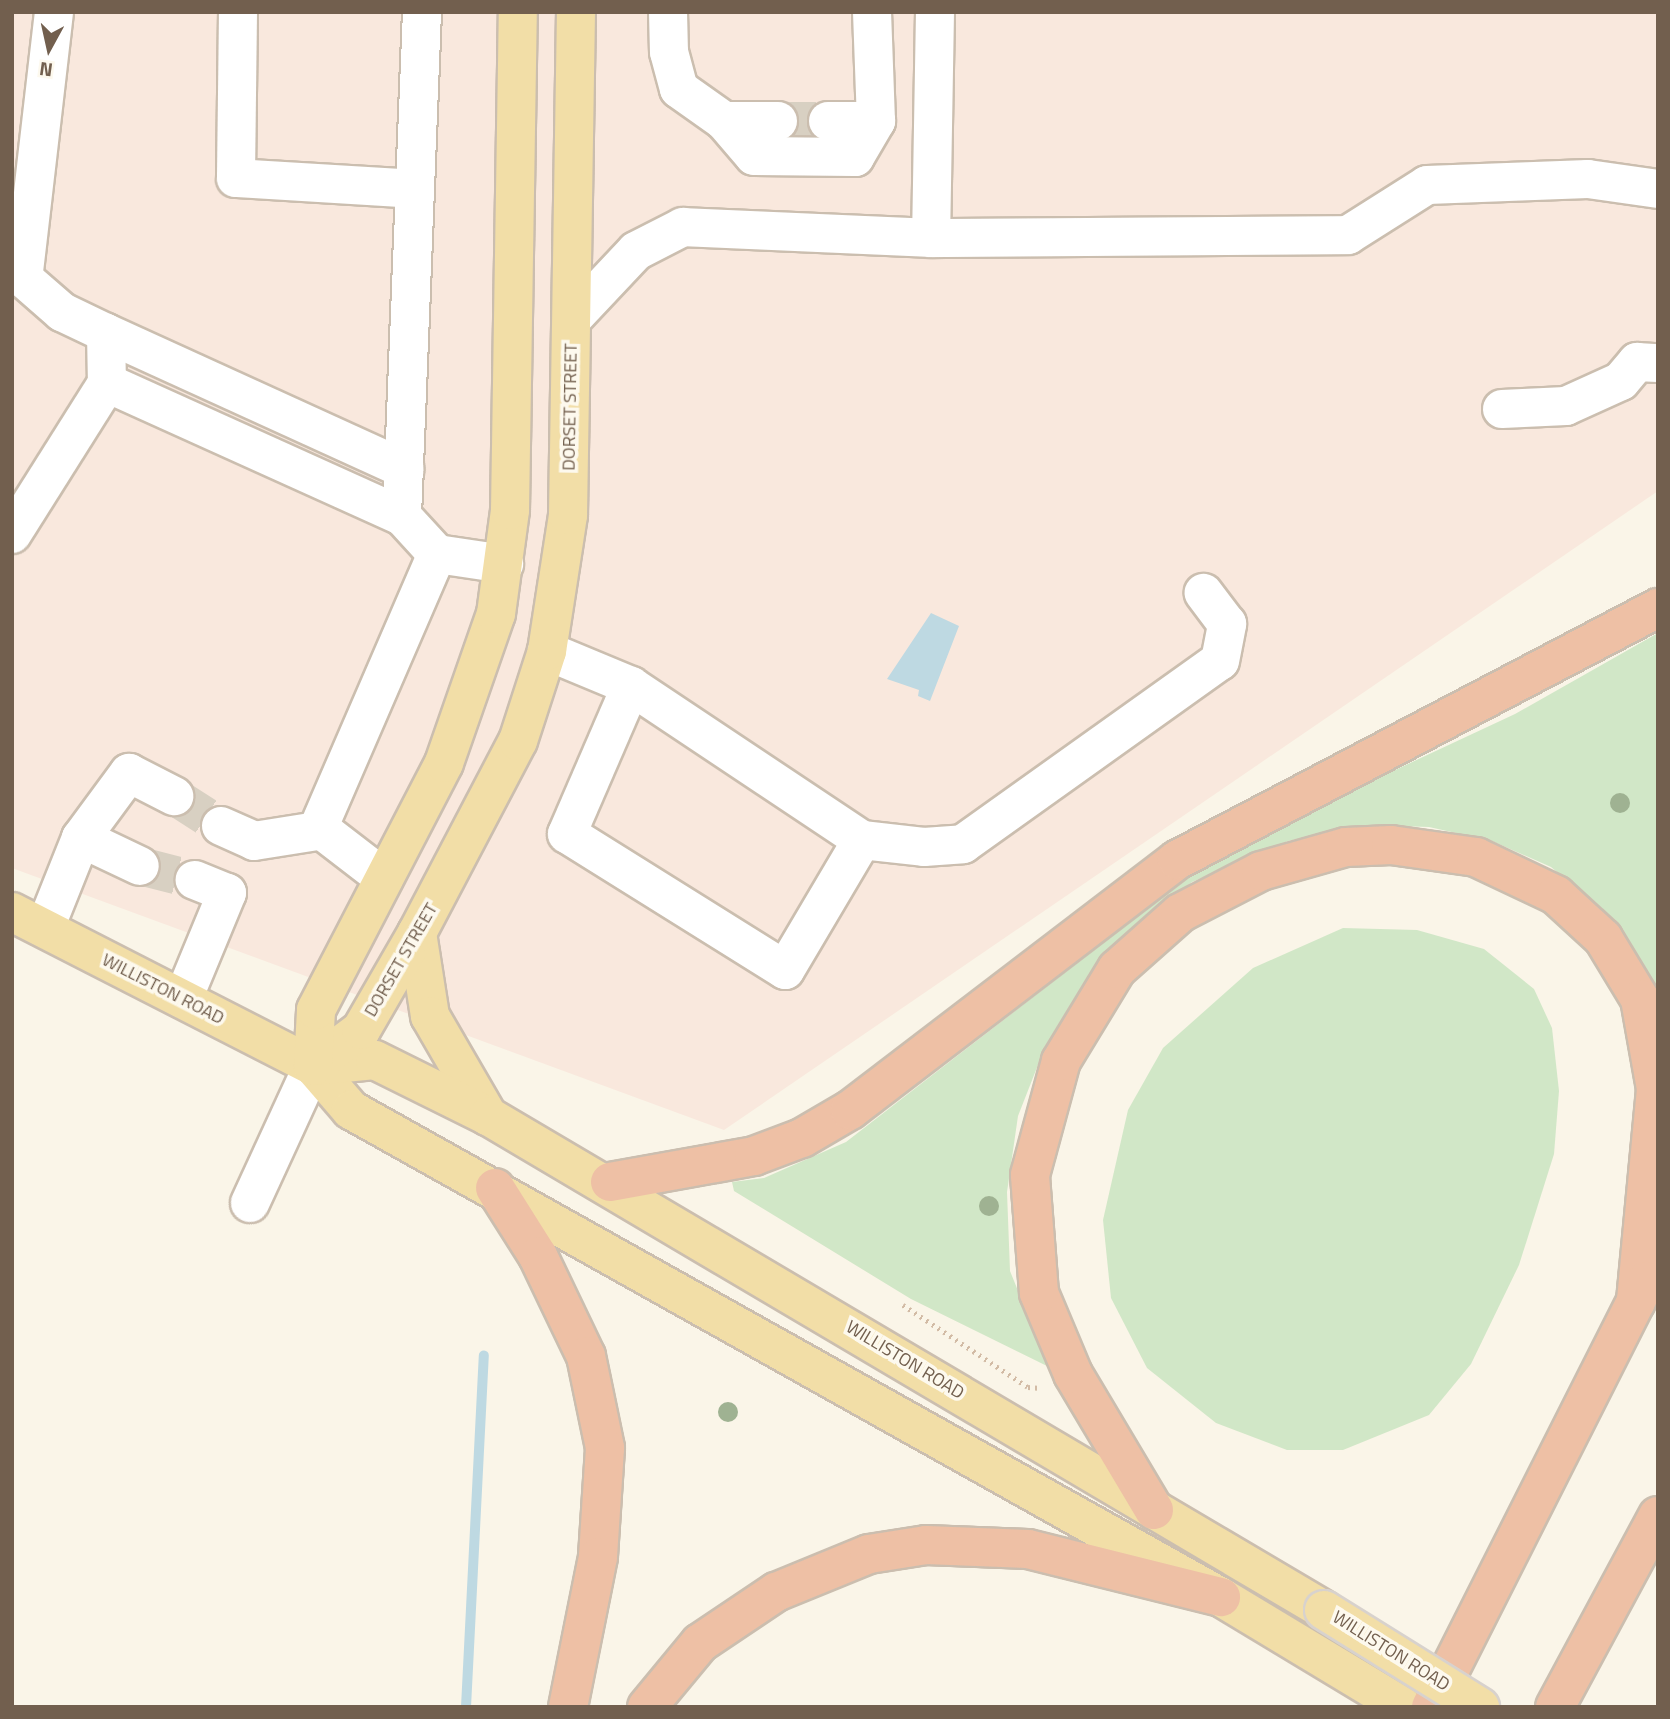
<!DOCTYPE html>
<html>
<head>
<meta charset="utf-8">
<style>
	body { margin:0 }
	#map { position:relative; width:1670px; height:1719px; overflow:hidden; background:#faf5e8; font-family:"Titillium Web",sans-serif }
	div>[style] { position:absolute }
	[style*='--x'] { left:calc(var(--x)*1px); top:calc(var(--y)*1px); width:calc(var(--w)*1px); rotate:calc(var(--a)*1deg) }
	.commercial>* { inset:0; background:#f9e8dd }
	.green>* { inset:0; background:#d1e7c7 }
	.water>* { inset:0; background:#bed9e2 }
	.stream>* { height:10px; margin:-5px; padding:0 5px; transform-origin:5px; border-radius:5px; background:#bed9e2 }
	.minor-tunnel>* { height:38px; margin-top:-19px; transform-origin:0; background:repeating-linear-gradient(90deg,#d8d0c2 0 38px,transparent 0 57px) }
	.path>* { height:4.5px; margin-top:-2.25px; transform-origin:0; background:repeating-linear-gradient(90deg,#d2bba5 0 2px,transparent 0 7px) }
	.roads { filter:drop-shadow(2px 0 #cbbeaf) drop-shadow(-2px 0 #cbbeaf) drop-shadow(0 2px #cbbeaf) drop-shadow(0 -2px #cbbeaf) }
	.minor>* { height:38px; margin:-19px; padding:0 19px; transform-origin:19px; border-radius:19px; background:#fff }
	.major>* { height:38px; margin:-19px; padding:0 19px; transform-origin:19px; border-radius:19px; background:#f2dea7 }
	.highway>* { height:38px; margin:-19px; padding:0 19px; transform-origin:19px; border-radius:19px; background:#eec0a5 }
	.bridges { filter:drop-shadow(2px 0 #d8d2cd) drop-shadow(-2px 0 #d8d2cd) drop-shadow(0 2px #d8d2cd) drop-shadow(0 -2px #d8d2cd) }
	.major-bridge>* { height:38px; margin:-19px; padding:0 19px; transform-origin:19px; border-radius:19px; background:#f2dea7 }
	.trees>* { width:20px; height:20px; margin:-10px; border-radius:50%; background:#9fb292 }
	span { translate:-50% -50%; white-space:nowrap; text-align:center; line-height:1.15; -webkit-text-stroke:7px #fdf9ee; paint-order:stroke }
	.street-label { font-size:18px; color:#725f4e }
	.frame { position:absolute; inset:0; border:14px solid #725f4e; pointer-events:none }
	.north { position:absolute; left:14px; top:14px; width:70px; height:70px; -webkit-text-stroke:5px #fdf9ee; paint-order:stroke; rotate:188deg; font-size:19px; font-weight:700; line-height:28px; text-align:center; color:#725f4e }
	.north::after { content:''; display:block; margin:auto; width:24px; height:32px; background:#725f4e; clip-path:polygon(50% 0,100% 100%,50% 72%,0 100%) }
</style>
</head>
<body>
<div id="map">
	<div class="commercial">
		<i style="clip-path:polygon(12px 12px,1658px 12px,1658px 491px,724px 1130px,12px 868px)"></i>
	</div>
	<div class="green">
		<i style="clip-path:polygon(1658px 633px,1658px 1011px,1634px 954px,1599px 907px,1551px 867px,1492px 841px,1429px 827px,1366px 825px,1288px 841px,1192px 882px,1134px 926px,1083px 984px,1045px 1047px,1018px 1116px,1007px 1192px,1010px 1271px,1049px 1367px,911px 1299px,734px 1191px,732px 1182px,764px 1178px,846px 1142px,1188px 877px,1333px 799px,1515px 714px)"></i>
		<i style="clip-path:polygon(1343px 928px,1417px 930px,1484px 949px,1534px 989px,1552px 1028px,1559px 1091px,1554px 1154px,1519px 1265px,1471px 1364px,1429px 1415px,1343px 1450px,1287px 1450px,1216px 1423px,1147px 1368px,1111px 1298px,1103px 1220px,1128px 1110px,1163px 1048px,1253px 968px)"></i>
	</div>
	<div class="water">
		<i style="clip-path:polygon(931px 613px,959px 626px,930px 701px,918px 696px,919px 690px,887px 679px)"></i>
	</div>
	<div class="stream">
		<i style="--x:466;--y:1707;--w:352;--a:-87.1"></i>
	</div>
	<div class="minor-tunnel">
		<i style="--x:778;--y:121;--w:50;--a:0"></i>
		<i style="--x:174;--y:796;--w:56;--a:32.6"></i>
		<i style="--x:140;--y:866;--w:57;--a:14.3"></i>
	</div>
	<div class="path">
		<i style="--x:903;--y:1305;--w:149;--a:33.3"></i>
		<i style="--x:1028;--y:1387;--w:13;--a:4"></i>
	</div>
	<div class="roads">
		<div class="minor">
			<i style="--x:54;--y:12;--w:268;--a:96.6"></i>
			<i style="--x:23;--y:278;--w:52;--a:41.1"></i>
			<i style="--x:62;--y:312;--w:49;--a:25.5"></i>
			<i style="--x:106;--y:333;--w:50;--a:88.9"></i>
			<i style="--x:107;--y:383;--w:324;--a:24.3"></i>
			<i style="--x:402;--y:516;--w:52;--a:47.4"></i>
			<i style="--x:437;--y:554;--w:68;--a:8.5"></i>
			<i style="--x:238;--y:12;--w:166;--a:90.7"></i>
			<i style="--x:236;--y:178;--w:179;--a:3.5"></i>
			<i style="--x:668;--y:12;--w:40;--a:88.6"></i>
			<i style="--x:669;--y:52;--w:38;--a:75"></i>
			<i style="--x:679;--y:89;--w:55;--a:35.4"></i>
			<i style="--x:724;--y:121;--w:46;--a:49.4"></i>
			<i style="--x:754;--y:156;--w:101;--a:0.6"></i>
			<i style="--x:855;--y:157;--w:42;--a:-59.7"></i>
			<i style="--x:876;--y:121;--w:109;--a:-92.1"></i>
			<i style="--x:935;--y:12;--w:226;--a:91"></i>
			<i style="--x:931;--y:238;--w:417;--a:-0.4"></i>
			<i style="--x:1348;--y:235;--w:93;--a:-32.3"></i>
			<i style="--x:1427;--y:185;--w:161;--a:-2.1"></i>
			<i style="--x:1588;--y:179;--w:71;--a:8.1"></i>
			<i style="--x:724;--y:121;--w:54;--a:0"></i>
			<i style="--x:828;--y:121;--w:48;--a:0"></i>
			<i style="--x:572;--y:319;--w:93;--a:-46.7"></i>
			<i style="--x:636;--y:251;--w:53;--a:-27.1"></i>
			<i style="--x:683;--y:227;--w:248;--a:2.5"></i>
			<i style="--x:106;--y:333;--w:328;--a:24.5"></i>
			<i style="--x:1502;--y:409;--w:64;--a:-2.7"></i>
			<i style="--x:1566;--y:406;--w:60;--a:-24.4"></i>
			<i style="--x:1621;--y:381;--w:25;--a:-50"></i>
			<i style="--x:1637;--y:362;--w:21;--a:3"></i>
			<i style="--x:402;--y:516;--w:504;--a:-87.73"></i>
			<i style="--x:12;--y:534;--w:178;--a:-57.8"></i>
			<i style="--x:547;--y:651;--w:91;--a:22.6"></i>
			<i style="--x:631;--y:686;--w:278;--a:33.7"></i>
			<i style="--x:862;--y:840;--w:151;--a:120.6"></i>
			<i style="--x:785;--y:970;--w:257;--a:-148"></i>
			<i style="--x:567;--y:834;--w:161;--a:-66.6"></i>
			<i style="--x:221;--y:826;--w:36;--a:24"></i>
			<i style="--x:254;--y:841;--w:64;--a:-9"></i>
			<i style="--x:317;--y:831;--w:302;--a:-66.6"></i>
			<i style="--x:319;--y:828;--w:82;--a:37.6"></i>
			<i style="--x:81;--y:838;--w:81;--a:-53.6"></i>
			<i style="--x:129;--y:773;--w:51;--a:27.1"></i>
			<i style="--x:862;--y:840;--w:62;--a:6.4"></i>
			<i style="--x:924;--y:847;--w:39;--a:-4"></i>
			<i style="--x:963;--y:844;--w:315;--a:-35.5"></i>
			<i style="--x:1220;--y:661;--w:38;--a:-79"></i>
			<i style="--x:1227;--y:624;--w:39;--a:-127"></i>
			<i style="--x:45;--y:928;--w:97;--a:-68.2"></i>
			<i style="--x:81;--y:838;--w:65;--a:25.4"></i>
			<i style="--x:183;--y:999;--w:115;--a:-67.5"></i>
			<i style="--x:227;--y:893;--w:35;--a:-158"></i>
			<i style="--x:250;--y:1203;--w:151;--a:-65.3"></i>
		</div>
		<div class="major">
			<i style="--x:12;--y:912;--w:338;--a:27.1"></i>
			<i style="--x:313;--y:1066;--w:58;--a:49.2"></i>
			<i style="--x:351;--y:1110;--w:997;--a:29.24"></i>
			<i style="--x:1221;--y:1597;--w:213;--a:31.1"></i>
			<i style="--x:417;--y:933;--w:84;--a:81.1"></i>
			<i style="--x:430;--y:1016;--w:116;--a:59.9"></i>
			<i style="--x:313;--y:1066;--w:62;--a:-5.5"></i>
			<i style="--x:375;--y:1060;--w:126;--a:26.4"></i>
			<i style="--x:488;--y:1116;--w:971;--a:30.58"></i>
			<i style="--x:313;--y:1066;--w:60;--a:-36.9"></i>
			<i style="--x:361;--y:1030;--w:112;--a:-60"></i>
			<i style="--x:417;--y:933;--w:217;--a:-62.3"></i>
			<i style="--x:518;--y:741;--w:95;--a:-72.1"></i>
			<i style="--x:547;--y:651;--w:138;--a:-81.2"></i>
			<i style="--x:568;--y:515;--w:503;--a:-89.09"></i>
			<i style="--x:313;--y:1066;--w:56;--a:-86.9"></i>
			<i style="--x:316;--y:1010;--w:278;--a:-62.6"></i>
			<i style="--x:444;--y:763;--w:158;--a:-70.8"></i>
			<i style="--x:496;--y:614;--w:105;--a:-82.3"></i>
			<i style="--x:510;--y:510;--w:498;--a:-89.1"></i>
		</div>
		<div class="highway">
			<i style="--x:610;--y:1182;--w:146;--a:-10.2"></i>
			<i style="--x:754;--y:1156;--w:51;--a:-20.6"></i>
			<i style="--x:802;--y:1138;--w:56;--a:-30.3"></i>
			<i style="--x:850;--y:1110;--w:412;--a:-37.4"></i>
			<i style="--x:1177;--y:860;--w:543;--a:-27.65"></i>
			<i style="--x:495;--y:1188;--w:80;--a:57.7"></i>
			<i style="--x:538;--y:1256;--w:111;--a:64.4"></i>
			<i style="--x:586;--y:1356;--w:94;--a:78.3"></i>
			<i style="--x:605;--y:1448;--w:109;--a:93.7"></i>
			<i style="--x:598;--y:1557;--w:153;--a:101.3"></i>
			<i style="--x:1154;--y:1510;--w:158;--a:-120.8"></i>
			<i style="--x:1073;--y:1374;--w:88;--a:-112.8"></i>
			<i style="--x:1039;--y:1293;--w:118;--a:-94.4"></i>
			<i style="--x:1030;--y:1175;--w:118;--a:-74.8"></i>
			<i style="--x:1061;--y:1061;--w:108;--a:-58.7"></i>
			<i style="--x:1117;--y:969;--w:84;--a:-41.6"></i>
			<i style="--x:1180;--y:913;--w:91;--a:-27.4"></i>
			<i style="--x:1261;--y:871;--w:88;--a:-15.8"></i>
			<i style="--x:1346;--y:847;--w:45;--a:-2.5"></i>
			<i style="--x:1391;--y:845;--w:86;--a:8"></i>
			<i style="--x:1476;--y:857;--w:89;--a:25.4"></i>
			<i style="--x:1556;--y:895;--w:64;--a:42.5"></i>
			<i style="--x:1603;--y:938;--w:71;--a:58.8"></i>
			<i style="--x:1640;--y:999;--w:91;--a:79.9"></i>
			<i style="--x:1656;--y:1089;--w:214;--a:95.4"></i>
			<i style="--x:647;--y:1707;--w:83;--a:-50.4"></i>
			<i style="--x:700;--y:1643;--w:92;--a:-33.9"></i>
			<i style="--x:776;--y:1592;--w:100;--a:-22.2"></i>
			<i style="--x:869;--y:1554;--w:58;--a:-9"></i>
			<i style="--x:926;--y:1545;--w:102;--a:2.2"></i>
			<i style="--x:1028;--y:1549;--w:199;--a:14"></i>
			<i style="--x:1431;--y:1707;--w:477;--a:-63.2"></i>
			<i style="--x:1555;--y:1707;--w:217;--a:-61.7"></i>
		</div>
	</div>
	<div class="bridges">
		<div class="major-bridge">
			<i style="--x:1324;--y:1610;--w:184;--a:31.9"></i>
		</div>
	</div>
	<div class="trees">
		<i style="left:1620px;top:803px"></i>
		<i style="left:989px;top:1206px"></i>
		<i style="left:728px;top:1412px"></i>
	</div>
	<div class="street-label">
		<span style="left:570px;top:407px;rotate:-89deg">DORSET STREET</span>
		<span style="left:401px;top:960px;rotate:-60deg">DORSET STREET</span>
		<span style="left:163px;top:989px;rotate:27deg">WILLISTON ROAD</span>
		<span style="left:905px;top:1360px;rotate:31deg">WILLISTON ROAD</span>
		<span style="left:1391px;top:1651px;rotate:32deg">WILLISTON ROAD</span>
	</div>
	<div class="frame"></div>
	<div class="north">N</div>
</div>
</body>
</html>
